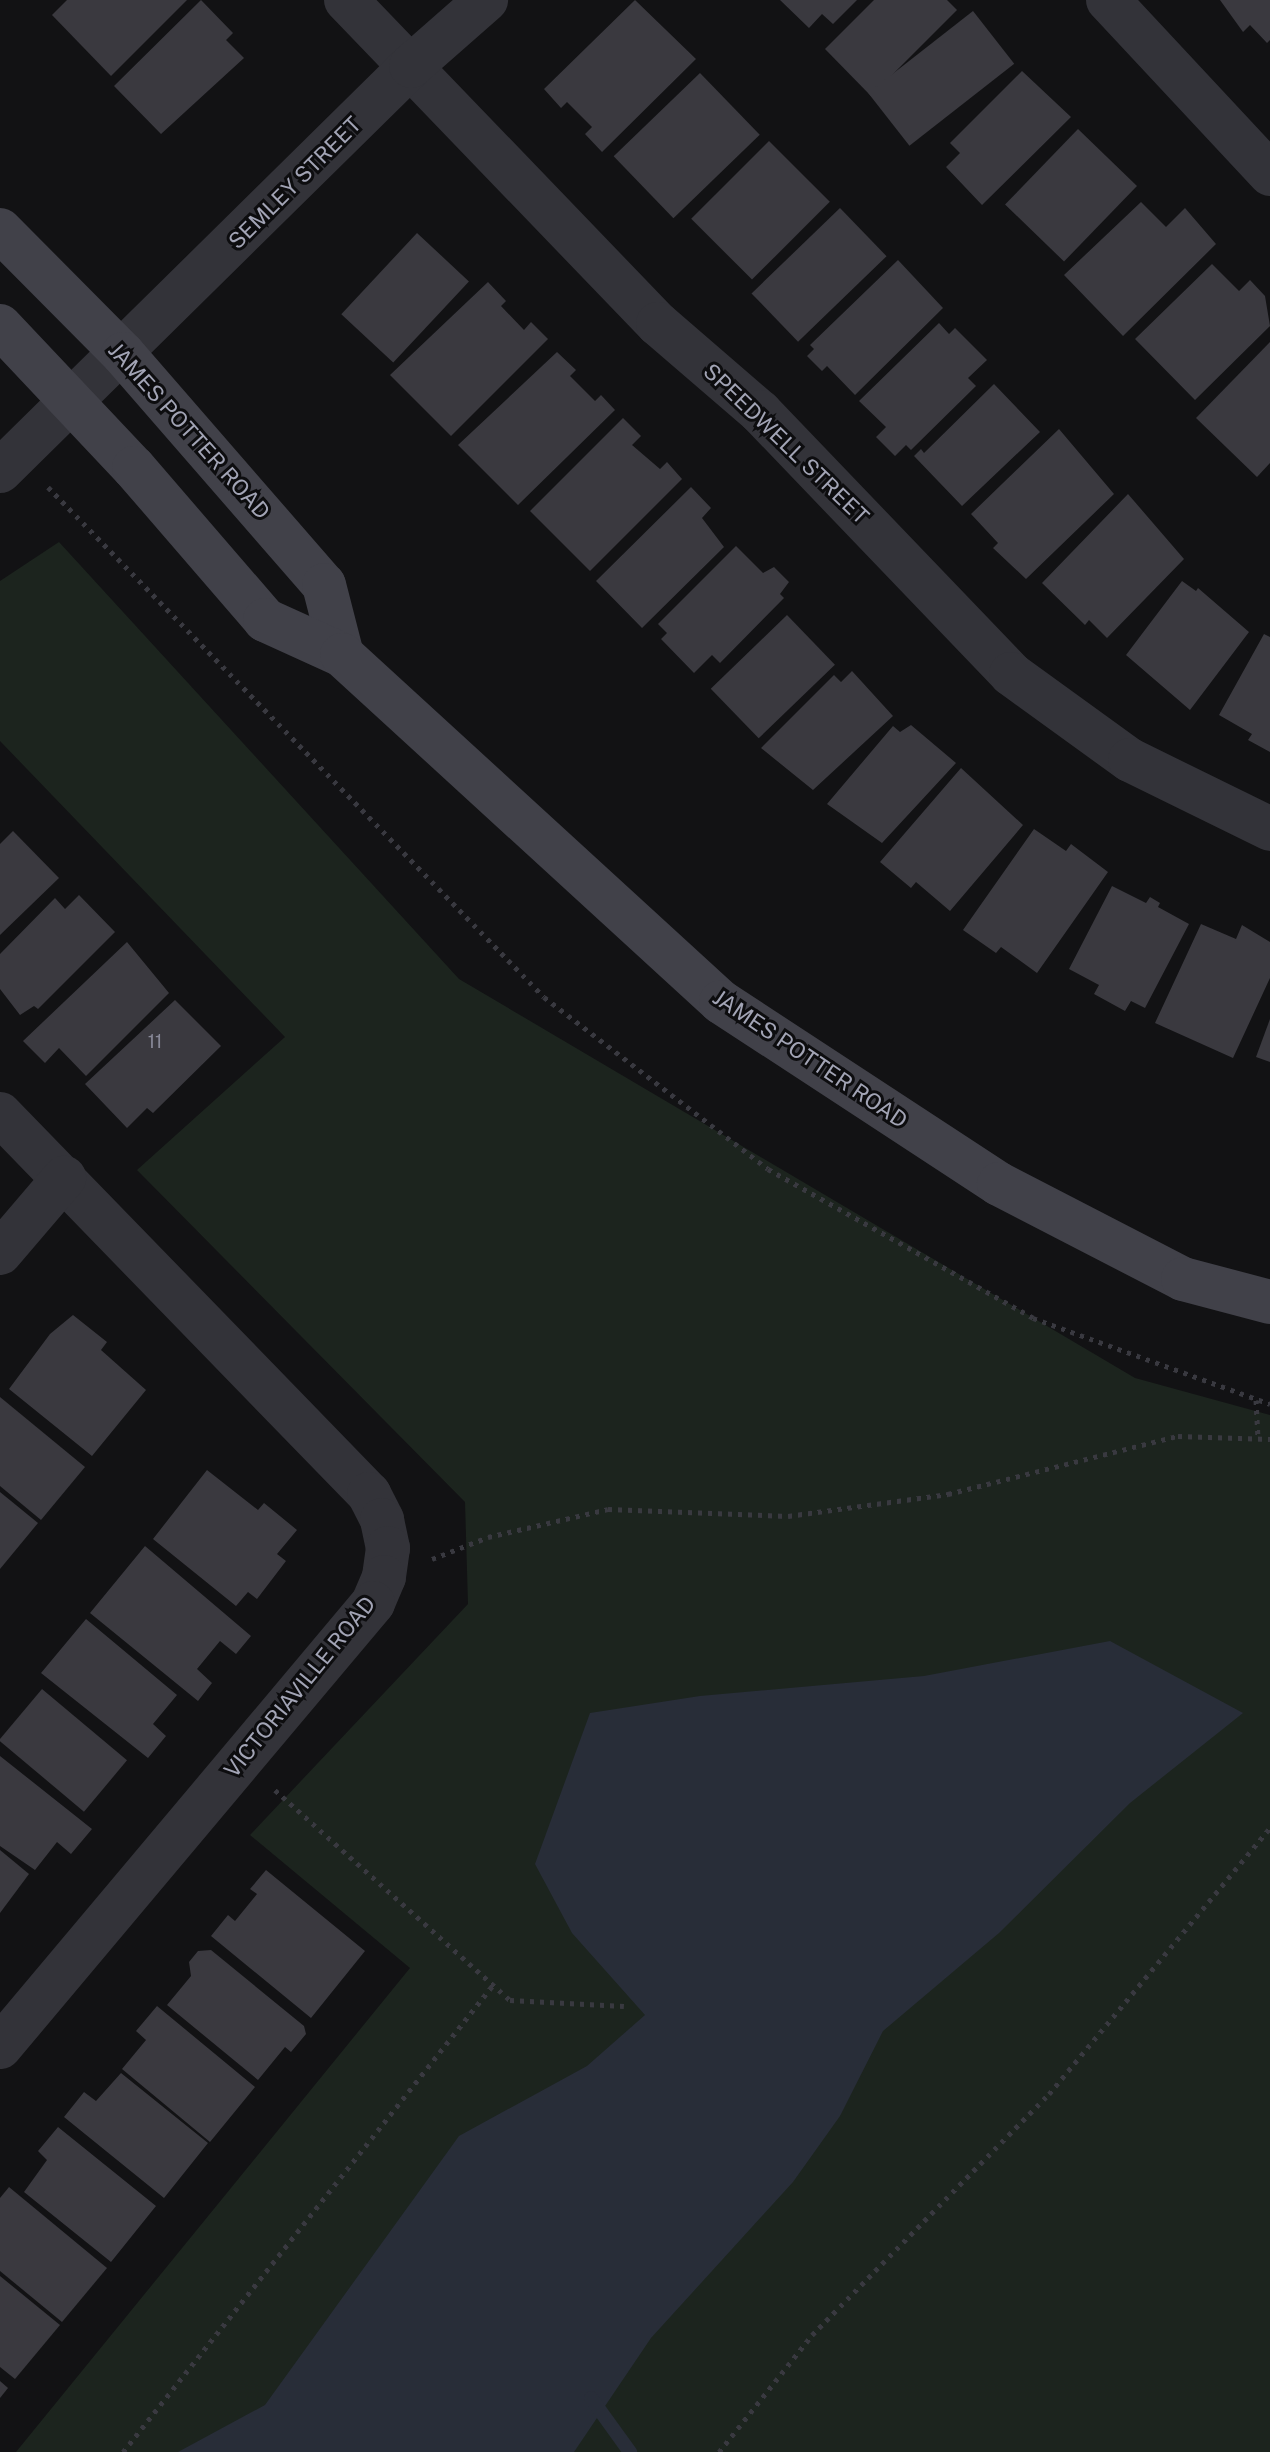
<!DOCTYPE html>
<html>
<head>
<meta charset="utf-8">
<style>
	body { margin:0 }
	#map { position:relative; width:1270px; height:2452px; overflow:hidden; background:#121214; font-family:"Public Sans",sans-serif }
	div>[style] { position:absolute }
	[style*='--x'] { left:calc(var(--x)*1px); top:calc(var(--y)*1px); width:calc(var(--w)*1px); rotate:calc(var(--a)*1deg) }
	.green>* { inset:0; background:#1c241e }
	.water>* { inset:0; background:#282d38 }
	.stream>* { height:14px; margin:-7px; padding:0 7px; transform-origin:7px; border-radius:7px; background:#282d38 }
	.building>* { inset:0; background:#3a393f; transform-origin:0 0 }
	.path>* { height:5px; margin-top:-2.5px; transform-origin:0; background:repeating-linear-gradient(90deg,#393940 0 4px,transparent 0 10px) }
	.minor>* { height:44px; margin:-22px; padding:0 22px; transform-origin:22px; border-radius:22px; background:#333339 }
	.secondary>* { height:44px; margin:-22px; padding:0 22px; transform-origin:22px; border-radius:22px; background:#414149 }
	span { translate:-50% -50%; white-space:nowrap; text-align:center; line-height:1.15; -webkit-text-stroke:6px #0d0d0f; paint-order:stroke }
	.number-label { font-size:18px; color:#888998 }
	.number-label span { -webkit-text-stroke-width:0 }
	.street-label { font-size:22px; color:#a2a4b5 }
</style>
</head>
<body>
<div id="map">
	<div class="green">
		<i style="clip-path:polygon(59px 542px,459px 979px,1135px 1378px,1270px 1415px,1270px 2452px,16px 2452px,410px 1968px,250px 1835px,468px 1604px,465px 1502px,137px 1170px,285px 1037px,0 741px,0 581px)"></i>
	</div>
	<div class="water">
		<i style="clip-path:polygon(1110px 1641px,1243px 1713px,1130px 1803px,999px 1933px,883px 2031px,840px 2116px,793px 2182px,651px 2338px,574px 2452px,178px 2452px,265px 2405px,459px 2136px,587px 2066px,645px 2015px,572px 1933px,535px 1864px,590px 1713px,700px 1696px,924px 1676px)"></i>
	</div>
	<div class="stream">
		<i style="--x:591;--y:2398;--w:67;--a:54.2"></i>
	</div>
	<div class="building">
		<i style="clip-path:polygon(67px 0,187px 0,111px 76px,52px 15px)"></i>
		<i style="clip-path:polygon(201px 0,233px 33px,226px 40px,244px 58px,161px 134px,114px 86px)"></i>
		<i style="clip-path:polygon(635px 0,696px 59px,602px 152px,585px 134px,592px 127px,567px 102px,561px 108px,544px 89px)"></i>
		<i style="clip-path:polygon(780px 0,857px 0,833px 24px,822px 14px,809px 28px)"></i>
		<i style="clip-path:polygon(874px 0,947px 0,957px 10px,871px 96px,825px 49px)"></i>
		<i style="clip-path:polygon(1220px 0,1270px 0,1270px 40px,1267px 43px,1250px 25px,1243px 32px)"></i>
		<i style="left:973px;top:11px;width:67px;height:133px;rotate:52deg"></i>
		<i style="clip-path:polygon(1022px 71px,1071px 117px,982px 205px,946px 167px,960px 153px,950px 143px)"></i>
		<i style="left:700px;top:73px;width:86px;height:120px;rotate:46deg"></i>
		<i style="left:1078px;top:129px;width:82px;height:105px;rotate:44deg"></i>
		<i style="left:769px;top:141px;width:86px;height:110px;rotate:45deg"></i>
		<i style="clip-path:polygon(1141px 202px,1166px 227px,1185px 208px,1216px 244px,1123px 336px,1064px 275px)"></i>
		<i style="left:840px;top:208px;width:67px;height:123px;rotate:46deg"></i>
		<i style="left:417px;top:233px;width:71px;height:111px;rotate:43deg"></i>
		<i style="clip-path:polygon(898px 260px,943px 308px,855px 395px,827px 366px,822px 371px,807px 356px,814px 349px,810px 345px)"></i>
		<i style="clip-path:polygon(1212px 264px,1239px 291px,1250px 280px,1265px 296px,1270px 326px,1195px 400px,1135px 339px)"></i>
		<i style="clip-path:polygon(488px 282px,506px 301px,501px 306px,524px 330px,531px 322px,548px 339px,451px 436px,390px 375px)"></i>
		<i style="clip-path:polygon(939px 323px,949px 334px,955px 328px,987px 360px,968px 378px,976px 386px,911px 450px,906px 445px,895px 456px,876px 437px,886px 427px,859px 401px)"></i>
		<i style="clip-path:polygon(1270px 342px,1270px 463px,1257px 477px,1196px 418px)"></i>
		<i style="clip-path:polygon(557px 352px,576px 370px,570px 376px,595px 401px,601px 395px,615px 410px,518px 505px,458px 445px)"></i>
		<i style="clip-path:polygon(994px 384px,1040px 432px,962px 506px,914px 456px,921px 449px,924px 453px)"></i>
		<i style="clip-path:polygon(623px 418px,641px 436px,632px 445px,660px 469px,667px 462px,682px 479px,590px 571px,530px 511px)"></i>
		<i style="clip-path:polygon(1059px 429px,1114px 494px,1026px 579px,993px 548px,998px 543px,971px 514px)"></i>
		<i style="clip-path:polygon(691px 487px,711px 508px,702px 518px,724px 547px,642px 628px,596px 581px)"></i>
		<i style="clip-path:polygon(1128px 494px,1184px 559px,1107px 638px,1089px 620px,1085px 625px,1042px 583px)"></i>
		<i style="clip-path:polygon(736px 546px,763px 573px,774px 567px,789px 582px,780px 594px,784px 598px,720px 663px,712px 655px,694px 673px,661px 639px,667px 633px,658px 624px)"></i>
		<i style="clip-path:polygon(1182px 581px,1196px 591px,1198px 588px,1249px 632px,1190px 710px,1126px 655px)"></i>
		<i style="left:787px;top:615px;width:69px;height:106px;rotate:46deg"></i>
		<i style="clip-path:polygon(1264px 634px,1270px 637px,1270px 752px,1248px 740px,1252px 734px,1219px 715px)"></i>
		<i style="clip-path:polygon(852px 671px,893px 716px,813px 790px,761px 748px,834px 675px,841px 682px)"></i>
		<i style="clip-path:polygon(911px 725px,956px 763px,882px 843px,827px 804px,893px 726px,900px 732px)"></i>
		<i style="clip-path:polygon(961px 768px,1023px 825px,950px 911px,916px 882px,911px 888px,880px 862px)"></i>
		<i style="clip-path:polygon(1034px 829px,1066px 851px,1071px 844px,1108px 872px,1037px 973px,1001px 947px,996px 953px,963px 930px)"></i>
		<i style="clip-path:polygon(13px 831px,59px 878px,0 935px,0 844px)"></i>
		<i style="clip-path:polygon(1112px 886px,1146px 903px,1150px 897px,1160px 903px,1158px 907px,1189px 924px,1145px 1008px,1131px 1001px,1125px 1011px,1094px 994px,1099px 985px,1069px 969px)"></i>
		<i style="clip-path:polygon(79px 895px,115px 932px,38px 1009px,34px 1006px,20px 1015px,0 989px,0 954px,55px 898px,65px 909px)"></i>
		<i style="clip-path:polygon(1201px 924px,1236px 939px,1242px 925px,1270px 942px,1270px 978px,1233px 1058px,1155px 1023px)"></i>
		<i style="clip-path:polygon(127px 942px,169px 993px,86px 1076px,59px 1048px,45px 1063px,23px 1041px)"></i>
		<i style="clip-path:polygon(175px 1000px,221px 1046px,153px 1113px,147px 1108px,127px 1128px,85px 1084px)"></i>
		<i style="clip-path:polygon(1270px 1019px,1270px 1062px,1256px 1057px)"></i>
		<i style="clip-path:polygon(73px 1315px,107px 1342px,101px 1350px,146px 1390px,92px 1456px,9px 1389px,50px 1334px)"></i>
		<i style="clip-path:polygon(0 1397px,85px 1467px,41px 1520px,0 1486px)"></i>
		<i style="clip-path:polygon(207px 1470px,258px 1510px,264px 1503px,297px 1530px,277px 1554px,286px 1561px,257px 1599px,248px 1592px,236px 1606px,153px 1539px)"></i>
		<i style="clip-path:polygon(0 1492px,38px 1523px,0 1569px)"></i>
		<i style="clip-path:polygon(145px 1546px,251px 1636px,236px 1654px,220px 1641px,197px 1669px,212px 1683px,198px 1701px,90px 1613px)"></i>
		<i style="clip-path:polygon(86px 1619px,177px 1695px,153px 1724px,166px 1736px,148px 1758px,41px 1673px)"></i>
		<i style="left:42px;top:1689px;width:111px;height:67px;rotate:40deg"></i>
		<i style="clip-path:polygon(0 1756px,92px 1829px,71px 1854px,57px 1842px,35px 1870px,0 1846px)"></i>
		<i style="clip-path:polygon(0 1850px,29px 1874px,0 1913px)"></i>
		<i style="clip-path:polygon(266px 1870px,365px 1951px,311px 2018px,211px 1936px,228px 1915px,235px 1921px,257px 1894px,250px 1889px)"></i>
		<i style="clip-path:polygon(211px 1950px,304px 2026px,306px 2034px,291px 2052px,285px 2047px,258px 2080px,167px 2005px,191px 1976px,189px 1962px,198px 1951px)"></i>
		<i style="clip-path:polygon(157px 2006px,255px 2087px,210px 2142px,122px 2069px,146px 2040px,136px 2031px)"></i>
		<i style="clip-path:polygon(121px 2073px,208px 2143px,164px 2198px,64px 2117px,84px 2092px,96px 2101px)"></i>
		<i style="clip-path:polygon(58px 2127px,156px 2206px,111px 2262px,24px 2192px,47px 2160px,38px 2151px)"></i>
		<i style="clip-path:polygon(9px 2187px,107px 2268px,62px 2322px,0 2271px,0 2198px)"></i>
		<i style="clip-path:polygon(0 2276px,60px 2325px,15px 2379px,0 2367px)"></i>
		<i style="clip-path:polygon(0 2381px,8px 2388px,0 2398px)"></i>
	</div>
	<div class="path">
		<i style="--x:48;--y:487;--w:711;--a:45.8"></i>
		<i style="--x:544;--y:997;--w:282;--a:37.5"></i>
		<i style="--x:768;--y:1169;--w:304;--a:29.3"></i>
		<i style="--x:1033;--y:1318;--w:252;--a:19.9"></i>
		<i style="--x:1256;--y:1400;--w:35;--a:87"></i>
		<i style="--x:432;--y:1559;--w:60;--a:-21.4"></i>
		<i style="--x:488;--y:1537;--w:123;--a:-13.1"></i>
		<i style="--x:608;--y:1509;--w:180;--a:2.2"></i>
		<i style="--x:788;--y:1516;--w:162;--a:-7.8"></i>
		<i style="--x:948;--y:1494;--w:237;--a:-14.2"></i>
		<i style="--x:1178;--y:1436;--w:92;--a:1.9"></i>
		<i style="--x:275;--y:1790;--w:315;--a:41.8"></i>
		<i style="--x:510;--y:2000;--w:114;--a:3"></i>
		<i style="--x:123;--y:2452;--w:596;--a:-51.61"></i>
		<i style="--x:719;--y:2452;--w:149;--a:-51.5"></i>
		<i style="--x:812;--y:2335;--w:338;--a:-45.5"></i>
		<i style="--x:1049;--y:2094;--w:346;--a:-50.3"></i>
	</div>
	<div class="minor">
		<i style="--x:346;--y:0;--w:450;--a:46.1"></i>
		<i style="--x:658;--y:324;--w:135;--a:40.8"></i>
		<i style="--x:760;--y:412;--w:363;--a:46.2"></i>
		<i style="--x:1011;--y:674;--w:147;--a:35.9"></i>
		<i style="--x:1130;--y:760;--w:156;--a:26.2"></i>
		<i style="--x:1108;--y:0;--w:238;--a:47"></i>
		<i style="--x:0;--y:471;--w:577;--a:-44.58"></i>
		<i style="--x:411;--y:66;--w:100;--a:-41.3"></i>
		<i style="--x:0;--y:1114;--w:530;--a:45.84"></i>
		<i style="--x:369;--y:1494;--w:29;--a:63"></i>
		<i style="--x:382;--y:1520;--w:29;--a:78"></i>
		<i style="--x:388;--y:1548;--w:29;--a:98"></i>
		<i style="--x:384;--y:1577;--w:28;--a:113"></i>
		<i style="--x:373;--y:1603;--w:580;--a:130.03"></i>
		<i style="--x:0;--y:1253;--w:99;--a:-49.5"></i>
	</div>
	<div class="secondary">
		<i style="--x:0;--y:230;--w:175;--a:45.2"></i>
		<i style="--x:123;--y:354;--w:306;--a:49"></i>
		<i style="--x:324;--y:585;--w:72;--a:75.6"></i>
		<i style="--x:0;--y:326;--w:195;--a:46.7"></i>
		<i style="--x:134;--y:468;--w:201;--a:49.2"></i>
		<i style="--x:265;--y:620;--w:85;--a:24.4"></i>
		<i style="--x:342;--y:655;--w:514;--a:42.48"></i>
		<i style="--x:721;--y:1002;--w:332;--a:33.2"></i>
		<i style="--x:999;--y:1184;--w:207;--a:27.3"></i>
		<i style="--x:1183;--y:1279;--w:90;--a:14.8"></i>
	</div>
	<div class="number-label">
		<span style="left:155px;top:1042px">11</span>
	</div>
	<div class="street-label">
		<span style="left:295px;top:183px;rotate:-45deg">SEMLEY STREET</span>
		<span style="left:189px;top:431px;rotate:48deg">JAMES POTTER ROAD</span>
		<span style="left:786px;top:444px;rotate:44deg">SPEEDWELL STREET</span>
		<span style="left:810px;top:1059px;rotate:34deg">JAMES POTTER ROAD</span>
		<span style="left:300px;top:1687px;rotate:-51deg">VICTORIAVILLE ROAD</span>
	</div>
</div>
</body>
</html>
